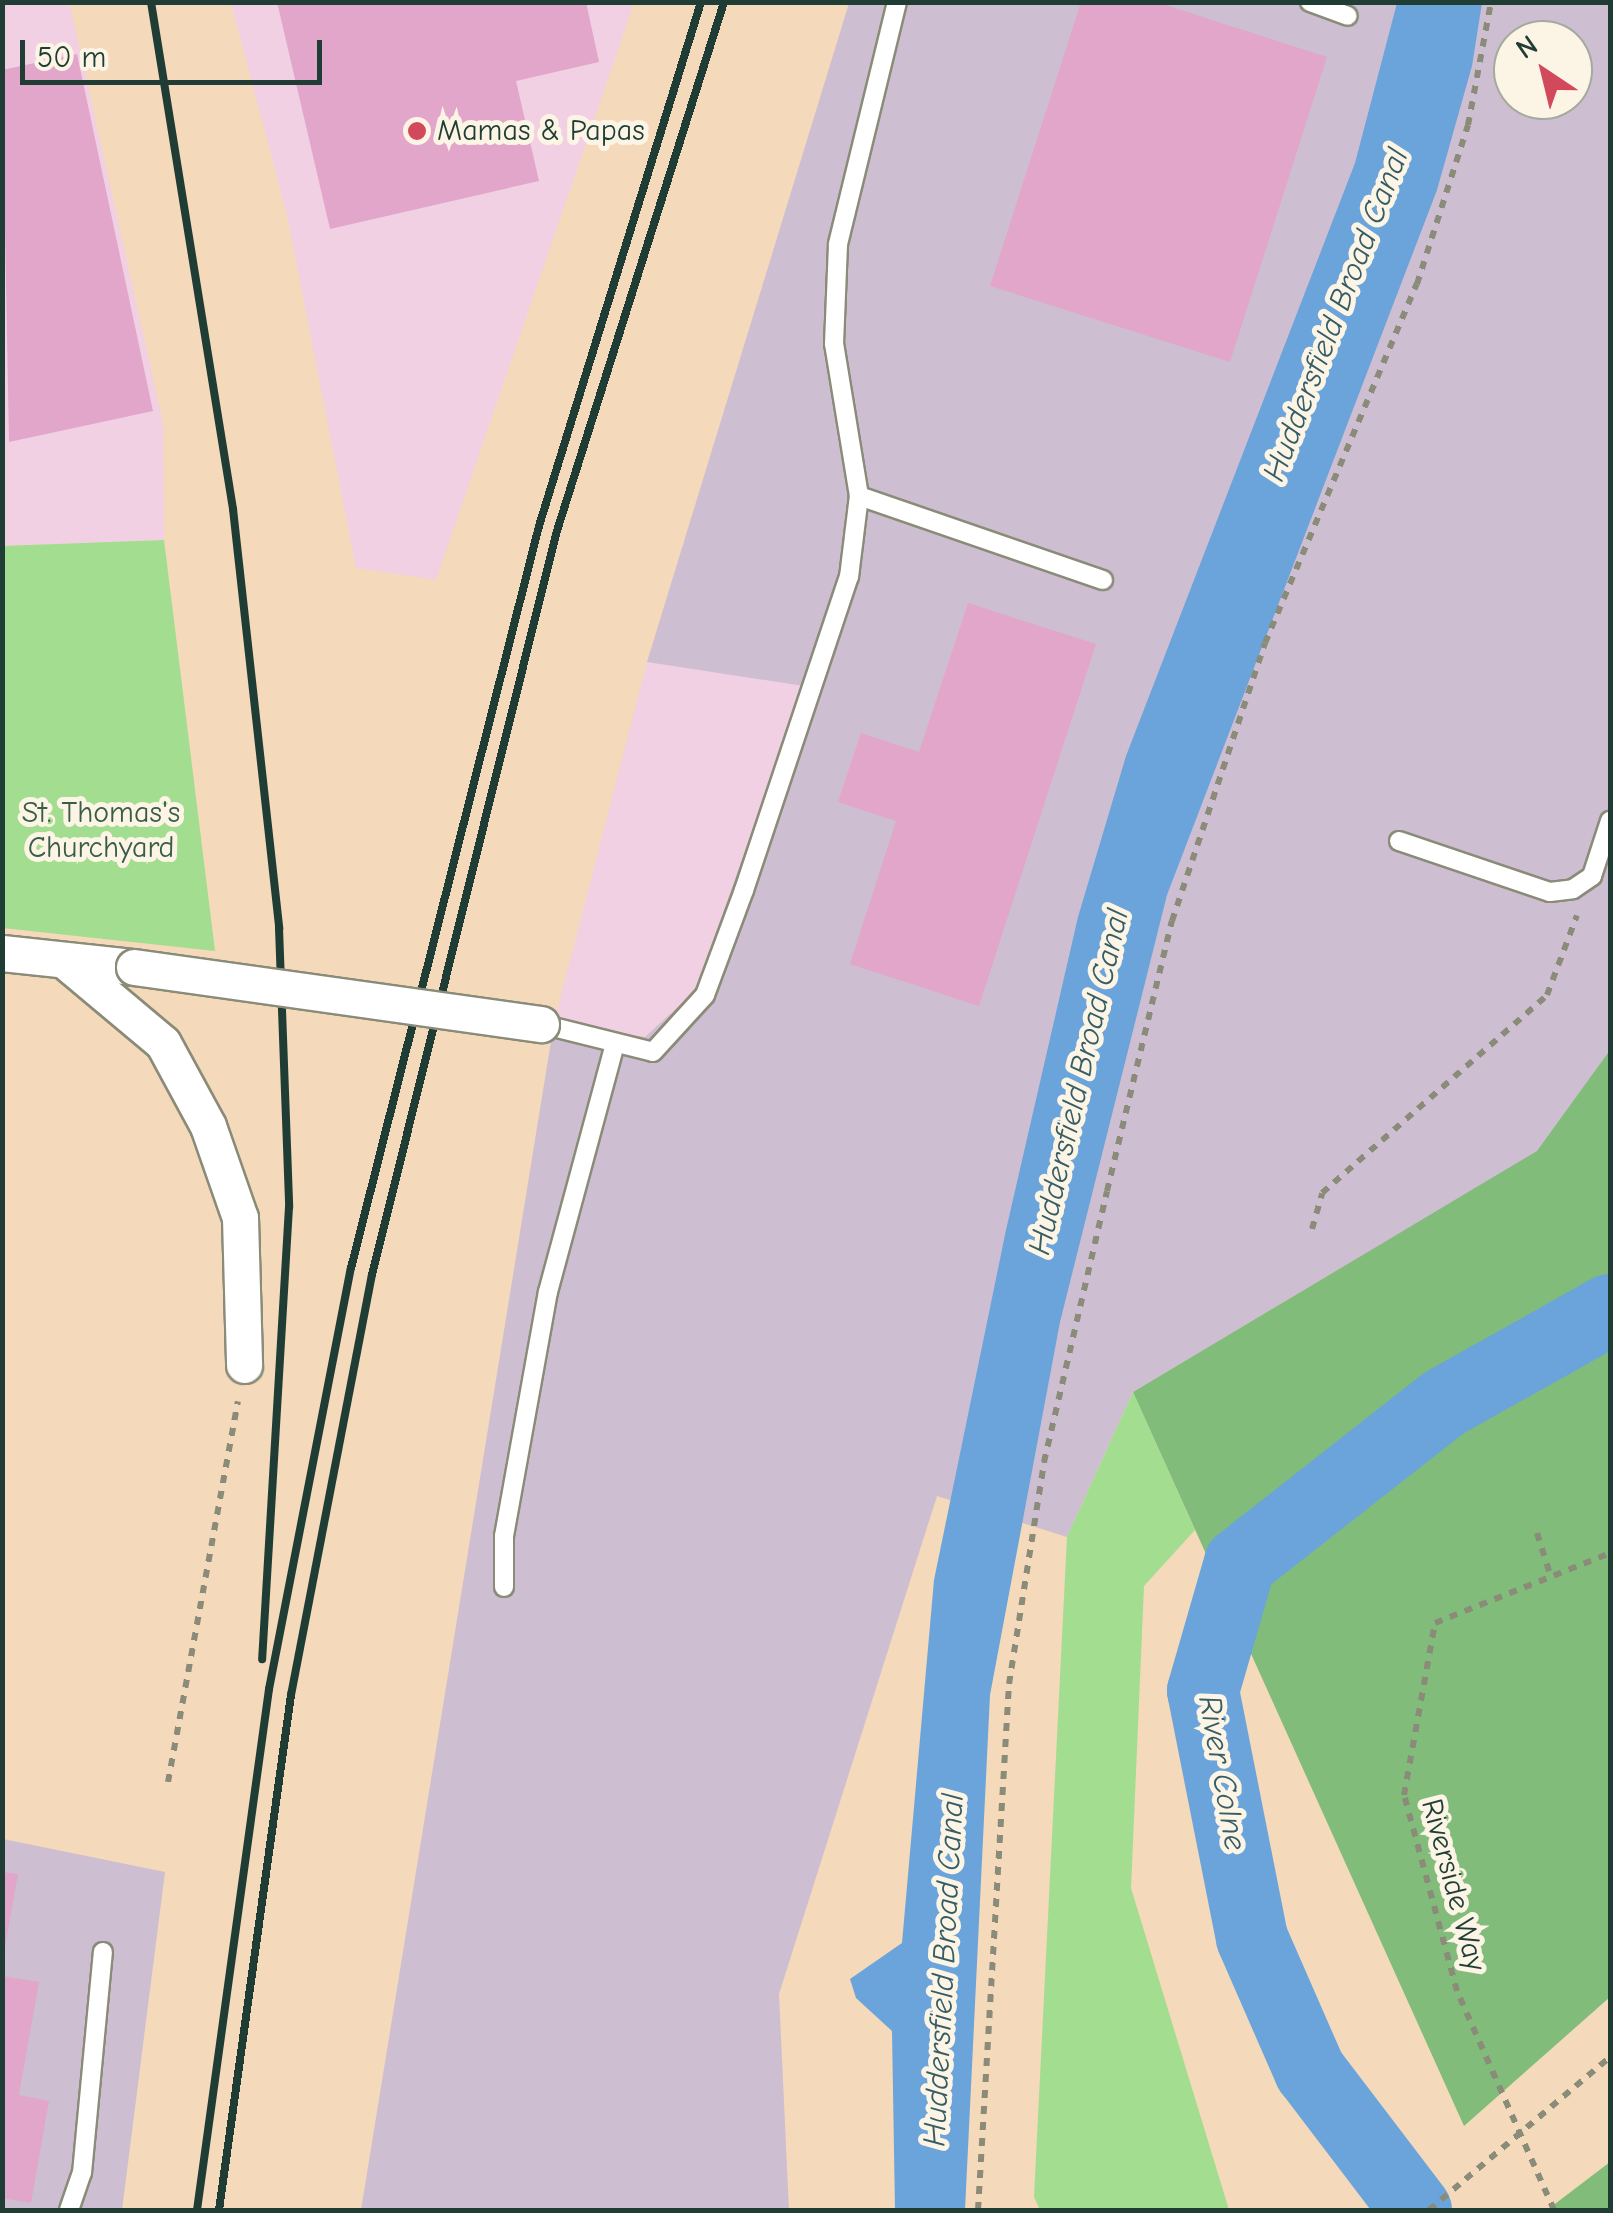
<!DOCTYPE html>
<html>
<head>
<meta charset="utf-8">
<style>
	body { margin:0 }
	#map { position:relative; width:1613px; height:2213px; overflow:hidden; background:#f4d9bb; font-family:"Comic Neue",sans-serif }
	div>[style] { position:absolute }
	[style*='--x'] { left:calc(var(--x)*1px); top:calc(var(--y)*1px); width:calc(var(--w)*1px); rotate:calc(var(--a)*1deg) }
	.built>* { inset:0; background:#f1d0e3 }
	.industrial>* { inset:0; background:#cebed1 }
	.green>* { inset:0; background:#a2dd90 }
	.forest>* { inset:0; background:#81bc7a }
	.water>* { inset:0; background:#6aa4da }
	.river>* { height:72px; margin:-36px; padding:0 36px; transform-origin:36px; border-radius:36px; background:#6aa4da }
	.building>* { inset:0; background:#e2a6ca }
	.path>* { height:6px; margin-top:-3px; transform-origin:0; background:repeating-linear-gradient(90deg,#8a8b78 0 8px,transparent 0 16px) }
	.roads { filter:drop-shadow(2px 0 #8a8b78) drop-shadow(-2px 0 #8a8b78) drop-shadow(0 2px #8a8b78) drop-shadow(0 -2px #8a8b78) }
	.lane>* { height:18px; margin:-9px; padding:0 9px; transform-origin:9px; border-radius:9px; background:#fff }
	.street>* { height:35px; margin:-17.5px; padding:0 17.5px; transform-origin:17.5px; border-radius:17.5px; background:#fff }
	.rail>* { height:8px; margin:-4px; padding:0 4px; transform-origin:4px; border-radius:4px; background:#1f3d34 }
	.path-bridge>* { height:6px; margin-top:-3px; transform-origin:0; background:repeating-linear-gradient(90deg,#8a8b78 0 8px,transparent 0 16px) }
	.bridges { filter:drop-shadow(2px 0 #8a8b78) drop-shadow(-2px 0 #8a8b78) drop-shadow(0 2px #8a8b78) drop-shadow(0 -2px #8a8b78) }
	.street-bridge>* { height:35px; margin:-17.5px; padding:0 17.5px; transform-origin:17.5px; border-radius:17.5px; background:#fff }
	.dots>* { width:28px; height:28px; translate:-50% -50%; box-sizing:border-box; border:5px solid #fcf5e5; border-radius:50% }
	span { translate:-50% -50%; white-space:nowrap; text-align:center; line-height:1.15; -webkit-text-stroke:10px #fcf5e5; paint-order:stroke }
	.poi-label { font-size:30px; color:#1f3d34 }
	.left { translate:0 -50%; text-align:left }
	.park-label { font-size:30px; color:#395d46 }
	.street-label { font-size:30px; color:#1f3d34 }
	.water-label { font-size:32px; color:#365c66; font-style:italic }
	.frame { position:absolute; inset:0; border:5px solid #1f3d34; pointer-events:none }
	.north { position:absolute; left:1493px; top:20px; width:100px; height:100px; box-sizing:border-box; background:#fcf5e5; border:2px solid #a4ab9e; border-radius:50%; rotate:325deg; font-size:28px; font-weight:700; line-height:40px; text-align:center; color:#1f3d34 }
	.north::after { content:''; display:block; margin:auto; width:35px; height:45px; background:#d1495b; clip-path:polygon(50% 0,100% 100%,50% 72%,0 100%) }
	.scale { position:absolute; left:20px; top:40px; width:302px; height:45px; box-sizing:border-box; border:5px solid #1f3d34; border-top:0; padding-left:12px; font-size:30px; line-height:35px; white-space:nowrap; color:#1f3d34; -webkit-text-stroke:8px #fcf5e5; paint-order:stroke }
</style>
</head>
<body>
<div id="map">
	<div class="built">
		<i style="clip-path:polygon(2px 3px,68px 3px,71px 10px,163px 423px,164px 540px,3px 546px)"></i>
		<i style="clip-path:polygon(231px 3px,634px 3px,436px 580px,356px 568px,287px 215px)"></i>
		<i style="clip-path:polygon(647px 662px,804px 685px,695px 991px,645px 1037px,554px 1023px)"></i>
	</div>
	<div class="industrial">
		<i style="clip-path:polygon(evenodd,849px 3px,1610px 3px,1610px 1050px,1538px 1151px,1133px 1392px,1067px 1537px,937px 1496px,779px 1994px,789px 2210px,361px 2210px,554px 1023px,645px 1037px,695px 991px,804px 686px,647px 662px,849px 3px,1513px 40px,1573px 40px,1573px 100px,1513px 100px,1513px 40px)"></i>
		<i style="clip-path:polygon(3px 1839px,165px 1872px,122px 2210px,3px 2210px)"></i>
	</div>
	<div class="green">
		<i style="clip-path:polygon(164px 540px,215px 951px,3px 928px,3px 546px)"></i>
		<i style="clip-path:polygon(1133px 1392px,1195px 1530px,1144px 1586px,1131px 1888px,1229px 2210px,1040px 2210px,1034px 2197px,1067px 1537px)"></i>
	</div>
	<div class="forest">
		<i style="clip-path:polygon(1610px 1050px,1610px 1997px,1464px 2126px,1133px 1392px,1537px 1151px)"></i>
		<i style="clip-path:polygon(1610px 2162px,1610px 2210px,1547px 2210px)"></i>
	</div>
	<div class="water">
		<i style="clip-path:polygon(1397px 3px,1482px 3px,1472px 66px,1437px 190px,1167px 895px,1060px 1322px,990px 1695px,965px 2210px,895px 2210px,892px 2031px,856px 1998px,850px 1979px,902px 1943px,934px 1580px,1006px 1230px,1078px 917px,1126px 756px,1355px 163px)"></i>
	</div>
	<div class="river">
		<i style="--x:1416;--y:2210;--w:175;--a:-127.3"></i>
		<i style="--x:1310;--y:2071;--w:145;--a:-113.6"></i>
		<i style="--x:1252;--y:1938;--w:252;--a:-101.2"></i>
		<i style="--x:1203;--y:1691;--w:133;--a:-73.9"></i>
		<i style="--x:1240;--y:1563;--w:259;--a:-38.1"></i>
		<i style="--x:1444;--y:1403;--w:190;--a:-29.3"></i>
	</div>
	<div class="building">
		<i style="clip-path:polygon(277px 2px,586px 2px,599px 62px,516px 81px,539px 181px,330px 229px)"></i>
		<i style="clip-path:polygon(1081px 2px,1156px 2px,1327px 57px,1230px 362px,990px 286px)"></i>
		<i style="clip-path:polygon(77px 54px,153px 411px,9px 442px,2px 70px)"></i>
		<i style="clip-path:polygon(968px 603px,1096px 644px,979px 1006px,850px 964px,896px 821px,838px 802px,861px 733px,919px 752px)"></i>
		<i style="clip-path:polygon(2px 1872px,18px 1874px,4px 1952px,2px 1952px)"></i>
		<i style="clip-path:polygon(2px 1976px,39px 1982px,19px 2095px,49px 2101px,31px 2203px,2px 2198px)"></i>
	</div>
	<div class="path">
		<i style="--x:1312;--y:1229;--w:37;--a:-74"></i>
		<i style="--x:1322;--y:1193;--w:300;--a:-41.3"></i>
		<i style="--x:1547;--y:995;--w:85;--a:-69.4"></i>
		<i style="--x:1537;--y:1533;--w:43;--a:72.4"></i>
		<i style="--x:168;--y:1782;--w:387;--a:-79.6"></i>
		<i style="--x:978;--y:2210;--w:527;--a:-86.63"></i>
		<i style="--x:1009;--y:1684;--w:225;--a:-81"></i>
		<i style="--x:1044;--y:1462;--w:278;--a:-76.9"></i>
		<i style="--x:1107;--y:1191;--w:278;--a:-76.5"></i>
		<i style="--x:1172;--y:921;--w:293;--a:-71.5"></i>
		<i style="--x:1265;--y:643;--w:390;--a:-67.1"></i>
		<i style="--x:1417;--y:284;--w:167;--a:-72.2"></i>
		<i style="--x:1468;--y:125;--w:125;--a:-79.4"></i>
		<i style="--x:1554;--y:2210;--w:240;--a:-113.9"></i>
		<i style="--x:1457;--y:1991;--w:203;--a:-105.1"></i>
		<i style="--x:1404;--y:1795;--w:175;--a:-79.8"></i>
		<i style="--x:1435;--y:1623;--w:188;--a:-21.8"></i>
	</div>
	<div class="roads">
		<div class="lane">
			<i style="--x:1310;--y:2;--w:40;--a:20.2"></i>
			<i style="--x:859;--y:496;--w:258;--a:19"></i>
			<i style="--x:1399;--y:841;--w:159;--a:18.7"></i>
			<i style="--x:1550;--y:892;--w:23;--a:-7"></i>
			<i style="--x:1573;--y:889;--w:23;--a:-34"></i>
			<i style="--x:1592;--y:876;--w:58;--a:-71.9"></i>
			<i style="--x:541;--y:1024;--w:115;--a:14"></i>
			<i style="--x:653;--y:1052;--w:77;--a:-47.6"></i>
			<i style="--x:705;--y:995;--w:112;--a:-69.6"></i>
			<i style="--x:744;--y:890;--w:330;--a:-71.5"></i>
			<i style="--x:849;--y:577;--w:82;--a:-83"></i>
			<i style="--x:859;--y:496;--w:154;--a:-99.3"></i>
			<i style="--x:834;--y:344;--w:100;--a:-87.7"></i>
			<i style="--x:838;--y:244;--w:249;--a:-76.3"></i>
			<i style="--x:504;--y:1587;--w:51;--a:-90"></i>
			<i style="--x:504;--y:1536;--w:248;--a:-79.8"></i>
			<i style="--x:548;--y:1292;--w:253;--a:-74.9"></i>
			<i style="--x:69;--y:2210;--w:39;--a:-71"></i>
			<i style="--x:82;--y:2173;--w:222;--a:-84.6"></i>
		</div>
		<div class="street">
			<i style="--x:2;--y:953;--w:133;--a:6.1"></i>
			<i style="--x:64;--y:960;--w:129;--a:40"></i>
			<i style="--x:163;--y:1043;--w:94;--a:61.5"></i>
			<i style="--x:208;--y:1126;--w:97;--a:70.8"></i>
			<i style="--x:240;--y:1218;--w:147;--a:88.4"></i>
		</div>
	</div>
	<div class="rail">
		<i style="--x:151;--y:2;--w:514;--a:80.81"></i>
		<i style="--x:233;--y:509;--w:422;--a:83.7"></i>
		<i style="--x:279;--y:928;--w:279;--a:87.9"></i>
		<i style="--x:289;--y:1207;--w:453;--a:93.4"></i>
		<i style="--x:197;--y:2210;--w:526;--a:-82.13"></i>
		<i style="--x:269;--y:1689;--w:429;--a:-79"></i>
		<i style="--x:351;--y:1268;--w:765;--a:-75.78"></i>
		<i style="--x:539;--y:526;--w:548;--a:-72.82"></i>
		<i style="--x:219;--y:2210;--w:520;--a:-82.04"></i>
		<i style="--x:291;--y:1695;--w:428;--a:-79.1"></i>
		<i style="--x:372;--y:1275;--w:764;--a:-76.05"></i>
		<i style="--x:556;--y:534;--w:558;--a:-72.47"></i>
	</div>
	<div class="path-bridge">
		<i style="--x:1429;--y:2210;--w:237;--a:-40.2"></i>
	</div>
	<div class="bridges">
		<div class="street-bridge">
			<i style="--x:134;--y:967;--w:411;--a:8"></i>
		</div>
	</div>
	<div class="dots">
		<i style="left:417px;top:131px;background:#d1495b"></i>
	</div>
	<div class="poi-label">
		<span class="left" style="left:437px;top:131px">Mamas &amp; Papas</span>
	</div>
	<div class="park-label">
		<span style="left:101px;top:830px">St. Thomas's<br>Churchyard</span>
	</div>
	<div class="street-label">
		<span style="left:1453px;top:1885px;rotate:75deg">Riverside Way</span>
	</div>
	<div class="water-label">
		<span style="left:1336px;top:315px;rotate:-69deg">Huddersfield Broad Canal</span>
		<span style="left:1079px;top:1082px;rotate:-77deg">Huddersfield Broad Canal</span>
		<span style="left:1222px;top:1773px;rotate:80deg">River Colne</span>
		<span style="left:944px;top:1970px;rotate:-87deg">Huddersfield Broad Canal</span>
	</div>
	<div class="frame"></div>
	<div class="north">N</div>
	<div class="scale">50 m</div>
</div>
</body>
</html>
